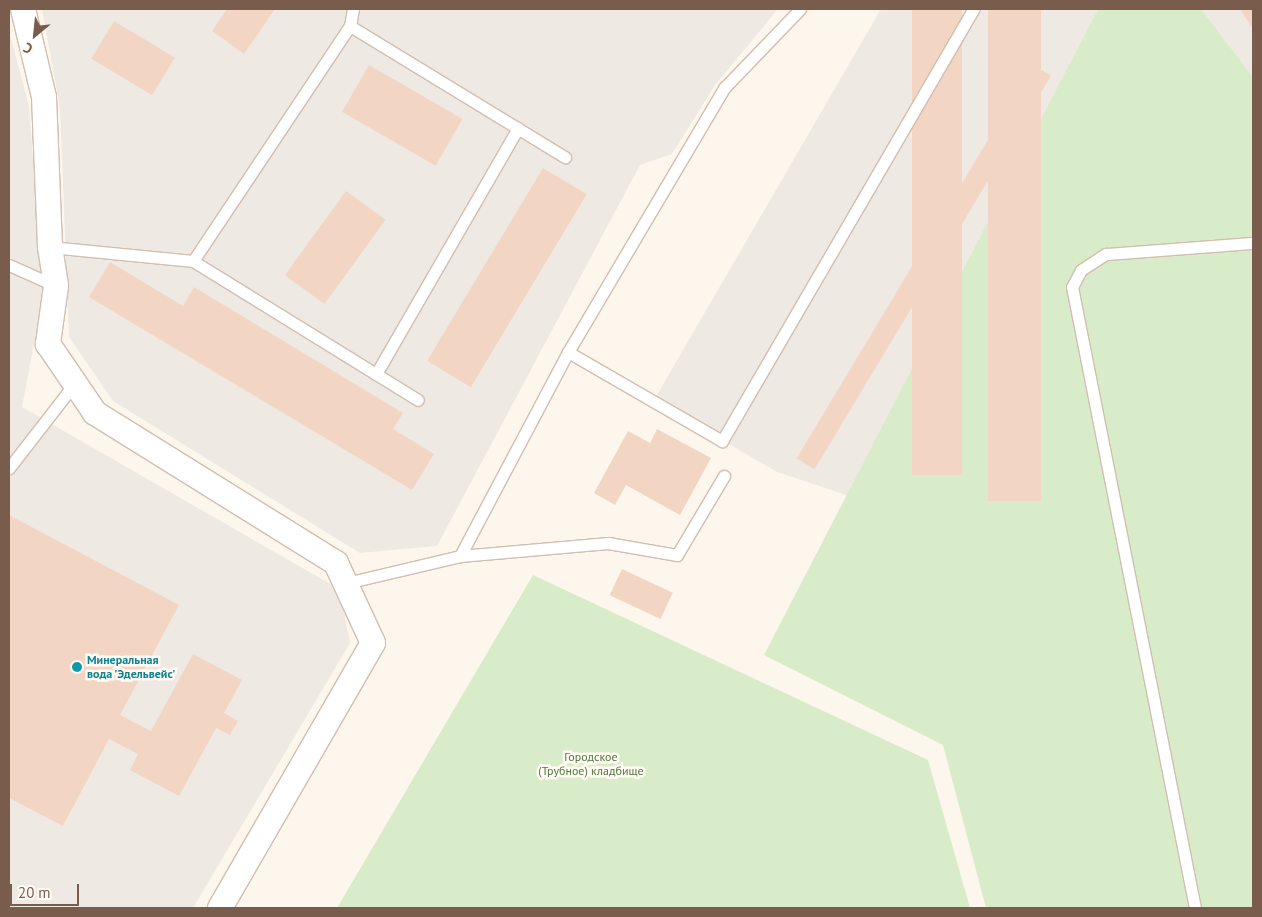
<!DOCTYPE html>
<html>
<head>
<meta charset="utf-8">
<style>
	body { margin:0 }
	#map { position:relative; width:1262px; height:917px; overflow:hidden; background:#fdf6ec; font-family:"PT Sans",sans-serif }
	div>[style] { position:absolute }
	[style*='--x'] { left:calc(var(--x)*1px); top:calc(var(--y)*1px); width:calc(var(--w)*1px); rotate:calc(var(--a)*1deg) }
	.industrial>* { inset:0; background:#efe9e4 }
	.green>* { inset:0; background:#d8ecc9 }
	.building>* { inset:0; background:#f3d5c3; transform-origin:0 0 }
	.roads { filter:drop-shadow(1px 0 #d1beb0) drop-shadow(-1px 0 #d1beb0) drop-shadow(0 1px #d1beb0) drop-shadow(0 -1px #d1beb0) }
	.service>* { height:11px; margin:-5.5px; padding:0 5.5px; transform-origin:5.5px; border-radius:5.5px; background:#fff }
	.minor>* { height:24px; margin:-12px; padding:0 12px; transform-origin:12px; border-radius:12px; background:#fff }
	.dots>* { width:14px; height:14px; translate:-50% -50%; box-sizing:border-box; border:2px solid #fffaf3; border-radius:50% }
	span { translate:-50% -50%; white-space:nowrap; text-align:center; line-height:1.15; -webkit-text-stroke:5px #fffaf3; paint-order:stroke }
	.culture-label { font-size:12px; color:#0d838f; font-weight:700 }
	.left { translate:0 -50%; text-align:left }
	.park-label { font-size:12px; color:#537a41 }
	.frame { position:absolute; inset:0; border:10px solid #7a5c4d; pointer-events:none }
	.north { position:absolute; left:10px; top:10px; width:50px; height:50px; -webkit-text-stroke:4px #fffaf3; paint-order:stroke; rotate:208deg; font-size:14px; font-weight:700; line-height:20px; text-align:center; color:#7a5c4d }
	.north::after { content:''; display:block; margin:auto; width:18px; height:22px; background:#7a5c4d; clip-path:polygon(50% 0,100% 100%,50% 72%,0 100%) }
	.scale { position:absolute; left:10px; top:884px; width:69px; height:22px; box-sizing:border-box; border:2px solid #7a5c4d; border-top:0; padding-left:6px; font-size:15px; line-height:18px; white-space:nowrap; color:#7a5c4d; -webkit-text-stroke:4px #fffaf3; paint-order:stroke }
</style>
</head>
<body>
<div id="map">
	<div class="industrial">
		<i style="clip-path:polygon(42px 9px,778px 9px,715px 85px,672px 154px,640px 165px,437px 546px,360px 553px,113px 401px,69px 337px,60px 108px)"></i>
		<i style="clip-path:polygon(881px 9px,1098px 9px,849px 496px,777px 472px,654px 400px)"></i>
		<i style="clip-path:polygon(1201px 9px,1253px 9px,1253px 77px)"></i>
		<i style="clip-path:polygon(9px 31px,29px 106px,43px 296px,22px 407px,339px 589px,350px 643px,193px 908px,9px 908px)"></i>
	</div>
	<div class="green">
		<i style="clip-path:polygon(1098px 9px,1201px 9px,1253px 77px,1253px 908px,986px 908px,943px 745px,764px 655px)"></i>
		<i style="clip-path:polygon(533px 575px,928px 760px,970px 908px,337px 908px)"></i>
	</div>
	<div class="building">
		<i style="clip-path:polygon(227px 9px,275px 9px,244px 54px,212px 31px)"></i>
		<i style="left:912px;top:9px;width:50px;height:466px"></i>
		<i style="left:988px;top:9px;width:53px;height:492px"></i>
		<i style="clip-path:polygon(1240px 9px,1253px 9px,1253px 29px)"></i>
		<i style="left:114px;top:21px;width:71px;height:44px;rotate:31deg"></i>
		<i style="left:369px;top:65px;width:108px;height:54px;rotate:30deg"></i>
		<i style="left:1033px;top:65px;width:21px;height:459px;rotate:31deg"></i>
		<i style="left:543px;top:168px;width:51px;height:225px;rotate:31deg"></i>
		<i style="left:346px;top:191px;width:49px;height:104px;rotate:36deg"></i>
		<i style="clip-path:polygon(110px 262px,183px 306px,194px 287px,403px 413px,393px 429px,434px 454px,412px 490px,89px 297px)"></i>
		<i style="clip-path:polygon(657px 429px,711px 458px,680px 515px,626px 485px,615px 505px,594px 493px,628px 431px,650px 443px)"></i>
		<i style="clip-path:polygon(9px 515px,179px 605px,120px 715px,151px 731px,193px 654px,242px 680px,224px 713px,238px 721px,230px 735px,216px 728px,179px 796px,130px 770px,138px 754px,109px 739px,63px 826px,9px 798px)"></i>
		<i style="left:622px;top:569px;width:56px;height:29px;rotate:25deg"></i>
	</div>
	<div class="roads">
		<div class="service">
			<i style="--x:350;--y:26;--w:252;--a:31.4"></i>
			<i style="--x:50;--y:247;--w:144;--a:5.6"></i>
			<i style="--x:193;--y:261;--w:264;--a:31.7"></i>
			<i style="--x:193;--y:261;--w:283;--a:-56.3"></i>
			<i style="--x:350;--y:26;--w:17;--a:-80"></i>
			<i style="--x:9;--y:265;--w:51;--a:24.1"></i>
			<i style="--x:568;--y:352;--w:178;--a:30"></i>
			<i style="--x:722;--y:441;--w:500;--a:-59.8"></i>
			<i style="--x:376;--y:374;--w:284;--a:-60"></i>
			<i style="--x:9;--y:468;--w:108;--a:-52.2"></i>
			<i style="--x:460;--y:556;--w:149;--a:-5"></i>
			<i style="--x:608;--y:543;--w:70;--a:9.9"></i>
			<i style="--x:677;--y:555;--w:92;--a:-59.3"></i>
			<i style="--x:346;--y:583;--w:117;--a:-13.3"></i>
			<i style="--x:460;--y:556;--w:231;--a:-62.1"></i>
			<i style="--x:568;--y:352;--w:308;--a:-59.4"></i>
			<i style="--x:725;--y:87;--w:108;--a:-46.1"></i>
			<i style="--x:1195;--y:908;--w:633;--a:-101.2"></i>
			<i style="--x:1072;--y:287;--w:19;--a:-62"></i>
			<i style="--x:1081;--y:270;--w:30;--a:-33"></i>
			<i style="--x:1106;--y:254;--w:147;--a:-4.3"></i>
		</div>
		<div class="minor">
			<i style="--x:23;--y:9;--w:90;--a:76.6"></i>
			<i style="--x:44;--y:97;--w:150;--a:87.7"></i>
			<i style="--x:50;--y:247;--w:39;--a:81"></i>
			<i style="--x:56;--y:286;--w:59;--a:97.9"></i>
			<i style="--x:48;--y:344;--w:83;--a:55.7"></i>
			<i style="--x:95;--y:413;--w:284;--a:31.9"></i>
			<i style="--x:336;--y:563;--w:88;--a:65.2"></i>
			<i style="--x:373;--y:643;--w:306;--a:120"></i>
		</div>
	</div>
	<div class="dots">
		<i style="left:77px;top:667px;background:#0f9aa8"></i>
	</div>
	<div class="culture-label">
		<span class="left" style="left:87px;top:667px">Минеральная<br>вода 'Эдельвейс'</span>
	</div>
	<div class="park-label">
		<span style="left:591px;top:764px">Городское<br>(Трубное) кладбище</span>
	</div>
	<div class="frame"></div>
	<div class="north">С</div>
	<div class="scale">20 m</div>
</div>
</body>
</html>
